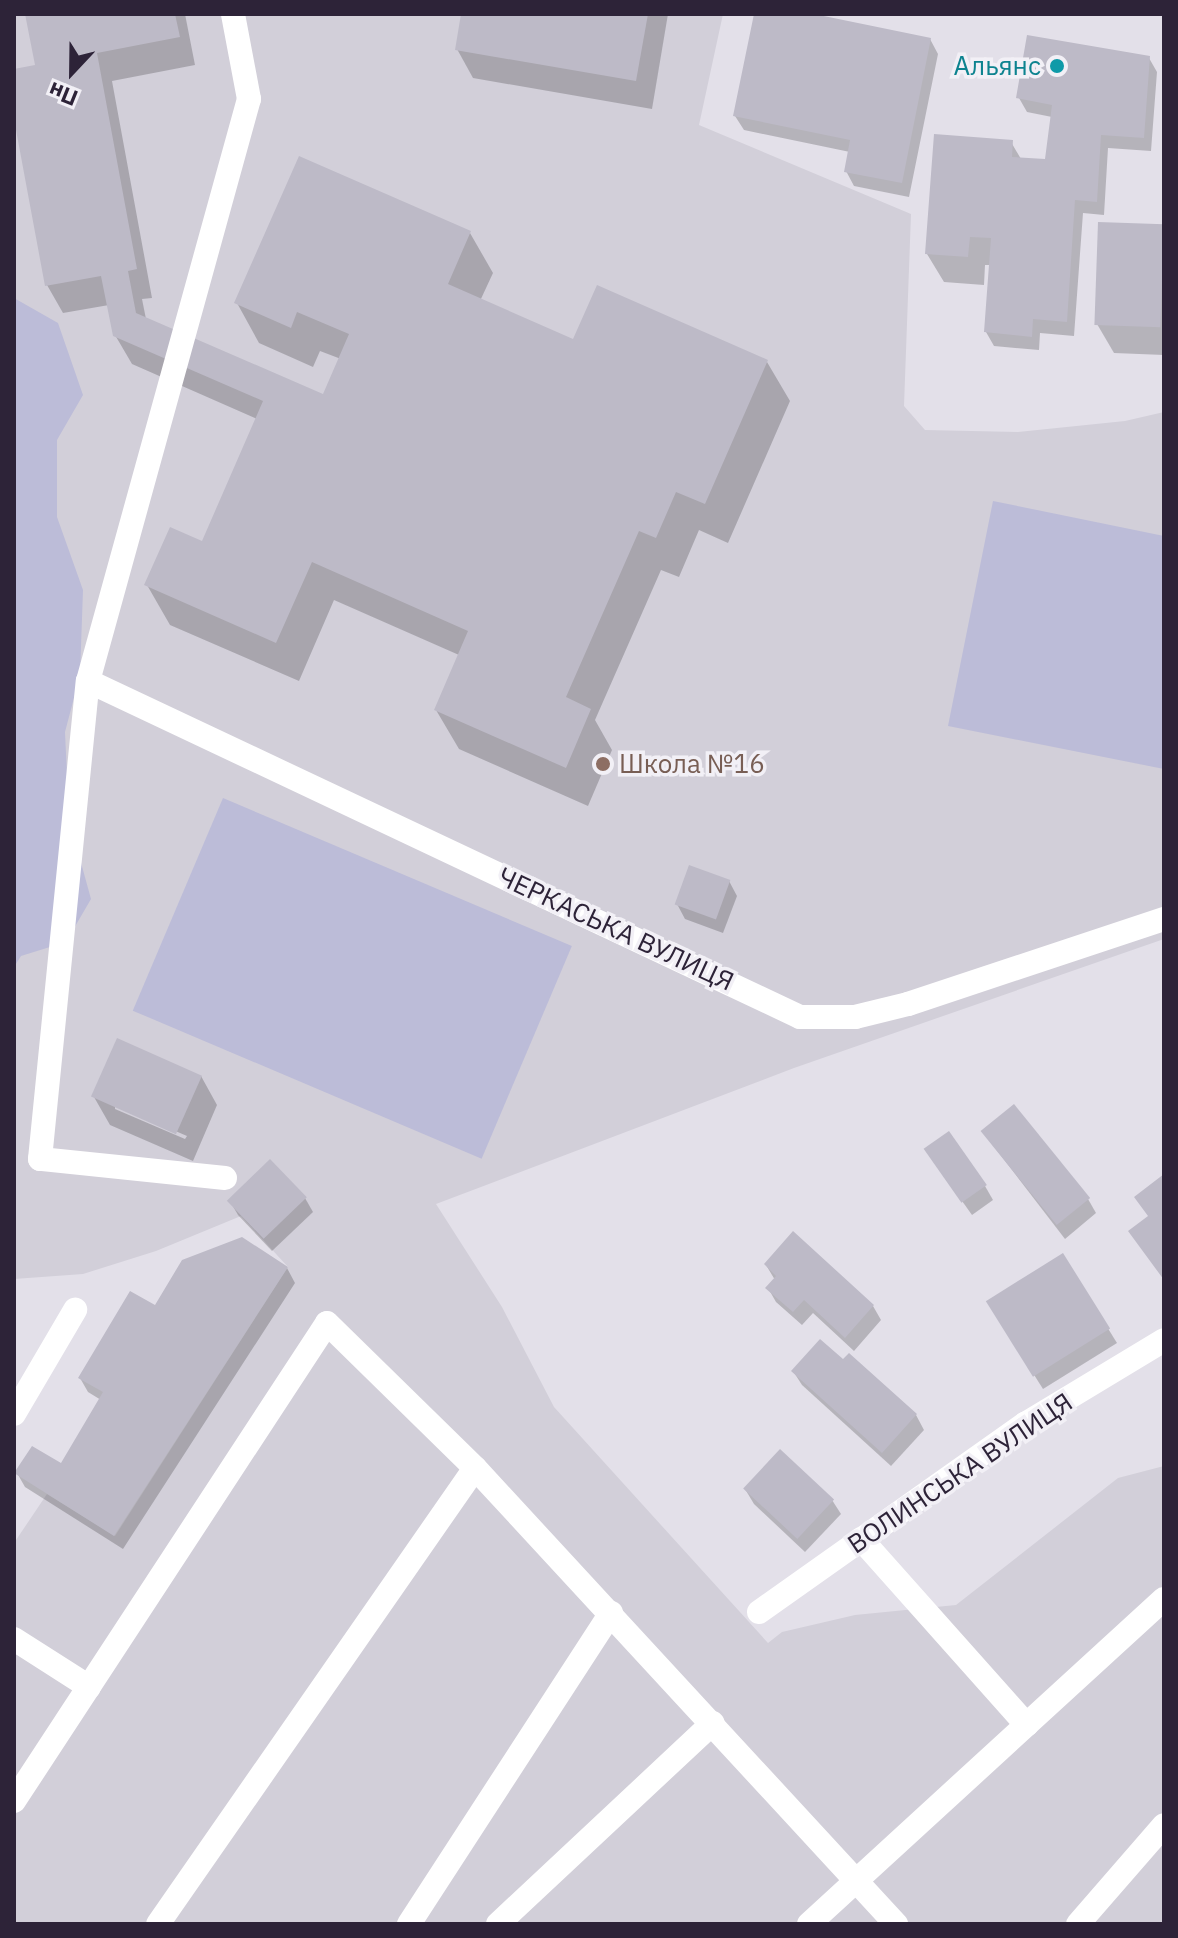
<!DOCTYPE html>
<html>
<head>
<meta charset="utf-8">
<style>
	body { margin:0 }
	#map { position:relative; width:1178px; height:1938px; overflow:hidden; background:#e3e0e9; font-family:"IBM Plex Sans",sans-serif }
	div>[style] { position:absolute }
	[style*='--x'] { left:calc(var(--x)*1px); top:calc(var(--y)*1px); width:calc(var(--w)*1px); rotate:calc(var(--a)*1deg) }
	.built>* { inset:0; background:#d2cfd9 }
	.green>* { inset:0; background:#bcbcd8; transform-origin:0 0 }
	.shadow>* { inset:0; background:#0003 }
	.building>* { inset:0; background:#bdbac7; transform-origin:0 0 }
	.lane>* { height:24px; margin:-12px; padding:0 12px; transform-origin:12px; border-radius:12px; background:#fff }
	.street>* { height:24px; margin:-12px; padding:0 12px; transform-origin:12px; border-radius:12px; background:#fff }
	.dots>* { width:22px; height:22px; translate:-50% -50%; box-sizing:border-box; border:4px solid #f2f0f6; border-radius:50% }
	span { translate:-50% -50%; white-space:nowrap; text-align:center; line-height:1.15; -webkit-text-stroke:7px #f2f0f6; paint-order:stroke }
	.culture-label { font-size:26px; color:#0d838f }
	.right { translate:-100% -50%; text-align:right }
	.education-label { font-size:26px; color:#785e54 }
	.left { translate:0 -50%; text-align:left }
	.street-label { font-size:26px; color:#2d2338 }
	.frame { position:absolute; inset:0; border:16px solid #2d2338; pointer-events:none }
	.north { position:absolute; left:32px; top:32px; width:80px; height:80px; -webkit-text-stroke:6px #f2f0f6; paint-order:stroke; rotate:202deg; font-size:22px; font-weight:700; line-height:32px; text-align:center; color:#2d2338 }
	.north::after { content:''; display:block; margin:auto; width:28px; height:36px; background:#2d2338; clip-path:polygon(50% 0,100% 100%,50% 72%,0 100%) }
</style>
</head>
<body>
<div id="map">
	<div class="built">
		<i style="clip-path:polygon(14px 14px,723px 14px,699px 125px,911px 214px,904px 406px,925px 430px,1018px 432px,1125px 421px,1164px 412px,1164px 939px,794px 1068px,436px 1204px,502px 1307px,554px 1407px,768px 1643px,782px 1632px,855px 1615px,956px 1605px,1118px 1478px,1164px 1466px,1164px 1924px,14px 1924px,14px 1543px,47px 1494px,115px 1536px,288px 1267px,241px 1216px,156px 1251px,83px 1274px,14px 1279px)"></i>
	</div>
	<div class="green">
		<i style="clip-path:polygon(14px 298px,58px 323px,83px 395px,57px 440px,57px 517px,83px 590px,80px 675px,65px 732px,69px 819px,91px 899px,66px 942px,21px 956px,14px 967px)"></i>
		<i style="clip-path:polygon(993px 501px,1164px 536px,1164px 769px,948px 726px)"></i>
		<i style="left:223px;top:798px;width:379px;height:231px;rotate:23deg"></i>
	</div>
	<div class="shadow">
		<i style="clip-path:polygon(27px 14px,185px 14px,195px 65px,112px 81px,152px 298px,142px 299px,146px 319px,324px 396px,341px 359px,320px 351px,313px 367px,259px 343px,237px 303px,470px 233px,493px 273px,480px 301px,574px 342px,767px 362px,790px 401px,728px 543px,699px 530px,679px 577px,661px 570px,595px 720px,612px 750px,588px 806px,459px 749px,436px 710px,459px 655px,334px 600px,299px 681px,170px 625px,147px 585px,203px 543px,257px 419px,132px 364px,115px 335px,109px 305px,63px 313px,47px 285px,14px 108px,14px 71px,37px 67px)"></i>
		<i style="clip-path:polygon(463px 14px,668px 14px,652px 109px,473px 78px,457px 49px)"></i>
		<i style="clip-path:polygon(756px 14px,805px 14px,930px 39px,938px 54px,909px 197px,854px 186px,846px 171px,850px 152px,744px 130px,735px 116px)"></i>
		<i style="clip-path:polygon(1149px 58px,1157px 72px,1151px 151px,1108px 148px,1104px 215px,1083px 213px,1074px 336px,1040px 333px,1039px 350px,994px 346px,986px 332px,991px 265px,985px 265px,984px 285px,944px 282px,927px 254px,1011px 142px,1021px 159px,1046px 161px,1052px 117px,1027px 112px,1019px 98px)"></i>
		<i style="clip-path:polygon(1164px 226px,1164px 355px,1114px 353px,1097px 324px)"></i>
		<i style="clip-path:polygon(729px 881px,737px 896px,723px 933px,685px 919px,677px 904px)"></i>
		<i style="clip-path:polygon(evenodd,201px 1076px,217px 1105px,193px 1161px,110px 1125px,94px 1097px,201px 1076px,115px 1105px,187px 1136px,185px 1139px,115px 1109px,115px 1105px)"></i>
		<i style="clip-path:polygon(982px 1131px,1088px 1199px,1096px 1213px,1065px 1239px)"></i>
		<i style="clip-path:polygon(935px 1163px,985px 1186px,993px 1200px,972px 1215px)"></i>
		<i style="clip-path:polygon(305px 1198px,313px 1212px,272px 1251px,238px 1215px,230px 1201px)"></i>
		<i style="clip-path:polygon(1063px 1256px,1117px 1343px,1043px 1389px,997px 1316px)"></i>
		<i style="clip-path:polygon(766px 1265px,873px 1306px,881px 1320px,854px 1351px,813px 1313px,802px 1325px,776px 1302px,768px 1288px,775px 1280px)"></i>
		<i style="clip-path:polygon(287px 1268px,295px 1283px,123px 1549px,25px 1487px,17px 1473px,61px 1466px,101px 1400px,88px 1392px,80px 1378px,156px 1308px)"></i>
		<i style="clip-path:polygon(843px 1362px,916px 1415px,924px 1430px,891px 1466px,802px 1385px,793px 1371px)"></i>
		<i style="clip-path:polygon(745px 1489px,832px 1500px,841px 1514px,805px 1552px,754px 1504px)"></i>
	</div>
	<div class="building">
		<i style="clip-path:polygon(25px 14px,175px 14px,180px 37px,97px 53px,137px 269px,128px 271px,136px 313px,323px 394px,349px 334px,297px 312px,291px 328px,234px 303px,299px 156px,471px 231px,448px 284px,573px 339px,597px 285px,768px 360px,705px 504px,676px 492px,656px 538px,639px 531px,566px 697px,591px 709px,566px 768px,434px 710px,468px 631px,312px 562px,276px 643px,144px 585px,170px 527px,202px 541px,263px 401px,113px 336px,101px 276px,45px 286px,14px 119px,14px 69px,35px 65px)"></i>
		<i style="clip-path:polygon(461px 14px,648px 14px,636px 81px,455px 50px)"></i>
		<i style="clip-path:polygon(754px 14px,814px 14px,931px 38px,902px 183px,844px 172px,850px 140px,733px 116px)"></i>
		<i style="clip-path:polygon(1027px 35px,1150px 56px,1144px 138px,1101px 135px,1097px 202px,1075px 200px,1067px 322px,1033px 319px,1032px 337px,984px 332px,991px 238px,970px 237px,968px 257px,925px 254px,934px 134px,1013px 140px,1012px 157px,1045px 159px,1052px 105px,1016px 98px)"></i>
		<i style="left:1098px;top:222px;width:66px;height:103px;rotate:2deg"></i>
		<i style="left:689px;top:865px;width:44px;height:42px;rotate:20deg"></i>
		<i style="left:117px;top:1038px;width:93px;height:64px;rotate:24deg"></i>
		<i style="left:1014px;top:1104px;width:121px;height:43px;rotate:51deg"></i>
		<i style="left:949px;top:1131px;width:66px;height:31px;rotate:55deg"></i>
		<i style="left:270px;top:1159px;width:53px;height:60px;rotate:46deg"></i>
		<i style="clip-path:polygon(1164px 1174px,1164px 1280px,1128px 1231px,1148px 1216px,1134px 1197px)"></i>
		<i style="clip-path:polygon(793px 1231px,874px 1305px,845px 1338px,804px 1300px,793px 1312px,765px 1288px,776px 1276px,764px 1264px)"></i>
		<i style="clip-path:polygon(242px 1237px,288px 1267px,114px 1536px,14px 1473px,32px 1446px,61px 1463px,103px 1392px,78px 1378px,130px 1291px,155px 1305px,182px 1260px)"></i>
		<i style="left:1063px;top:1253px;width:89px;height:91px;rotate:58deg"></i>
		<i style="clip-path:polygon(820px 1339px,843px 1359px,849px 1353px,917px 1414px,882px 1453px,791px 1371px)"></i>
		<i style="left:780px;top:1449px;width:74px;height:54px;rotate:43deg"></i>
	</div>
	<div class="lane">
		<i style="--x:225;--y:1178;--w:186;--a:-174.1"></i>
		<i style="--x:40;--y:1159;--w:480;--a:-84.3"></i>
		<i style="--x:88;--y:681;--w:604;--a:-74.54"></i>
		<i style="--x:249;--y:99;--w:86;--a:-100.7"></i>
		<i style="--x:14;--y:1414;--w:121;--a:-59.6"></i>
		<i style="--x:861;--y:1539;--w:249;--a:48.3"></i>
		<i style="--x:14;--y:1639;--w:89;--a:32.6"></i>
		<i style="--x:14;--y:1801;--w:571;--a:-56.78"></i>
		<i style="--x:327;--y:1323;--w:207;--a:44.4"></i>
		<i style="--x:475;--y:1468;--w:621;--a:47.29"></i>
		<i style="--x:158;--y:1924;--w:555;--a:-55.19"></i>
		<i style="--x:409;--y:1924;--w:371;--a:-57"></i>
		<i style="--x:498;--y:1924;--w:294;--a:-43.1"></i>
		<i style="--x:809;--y:1924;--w:481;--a:-42.5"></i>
		<i style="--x:1078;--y:1924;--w:131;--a:-49"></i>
	</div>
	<div class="street">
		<i style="--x:88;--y:681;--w:787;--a:25.26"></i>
		<i style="--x:800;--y:1017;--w:55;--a:0"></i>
		<i style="--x:855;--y:1017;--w:55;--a:-13.8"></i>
		<i style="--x:908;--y:1004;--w:270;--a:-18.4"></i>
		<i style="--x:759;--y:1612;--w:326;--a:-35.3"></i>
		<i style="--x:1025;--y:1424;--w:162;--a:-31.1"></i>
	</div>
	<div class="dots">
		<i style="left:1057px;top:66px;background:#0f9aa8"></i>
		<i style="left:603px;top:764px;background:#8d6e63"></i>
	</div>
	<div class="culture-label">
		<span class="right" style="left:1041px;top:66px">Альянс</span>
	</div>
	<div class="education-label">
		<span class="left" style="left:619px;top:764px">Школа №16</span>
	</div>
	<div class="street-label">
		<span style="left:616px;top:929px;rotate:25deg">ЧЕРКАСЬКА ВУЛИЦЯ</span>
		<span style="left:960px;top:1473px;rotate:-34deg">ВОЛИНСЬКА ВУЛИЦЯ</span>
	</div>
	<div class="frame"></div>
	<div class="north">Пн</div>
</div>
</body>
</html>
